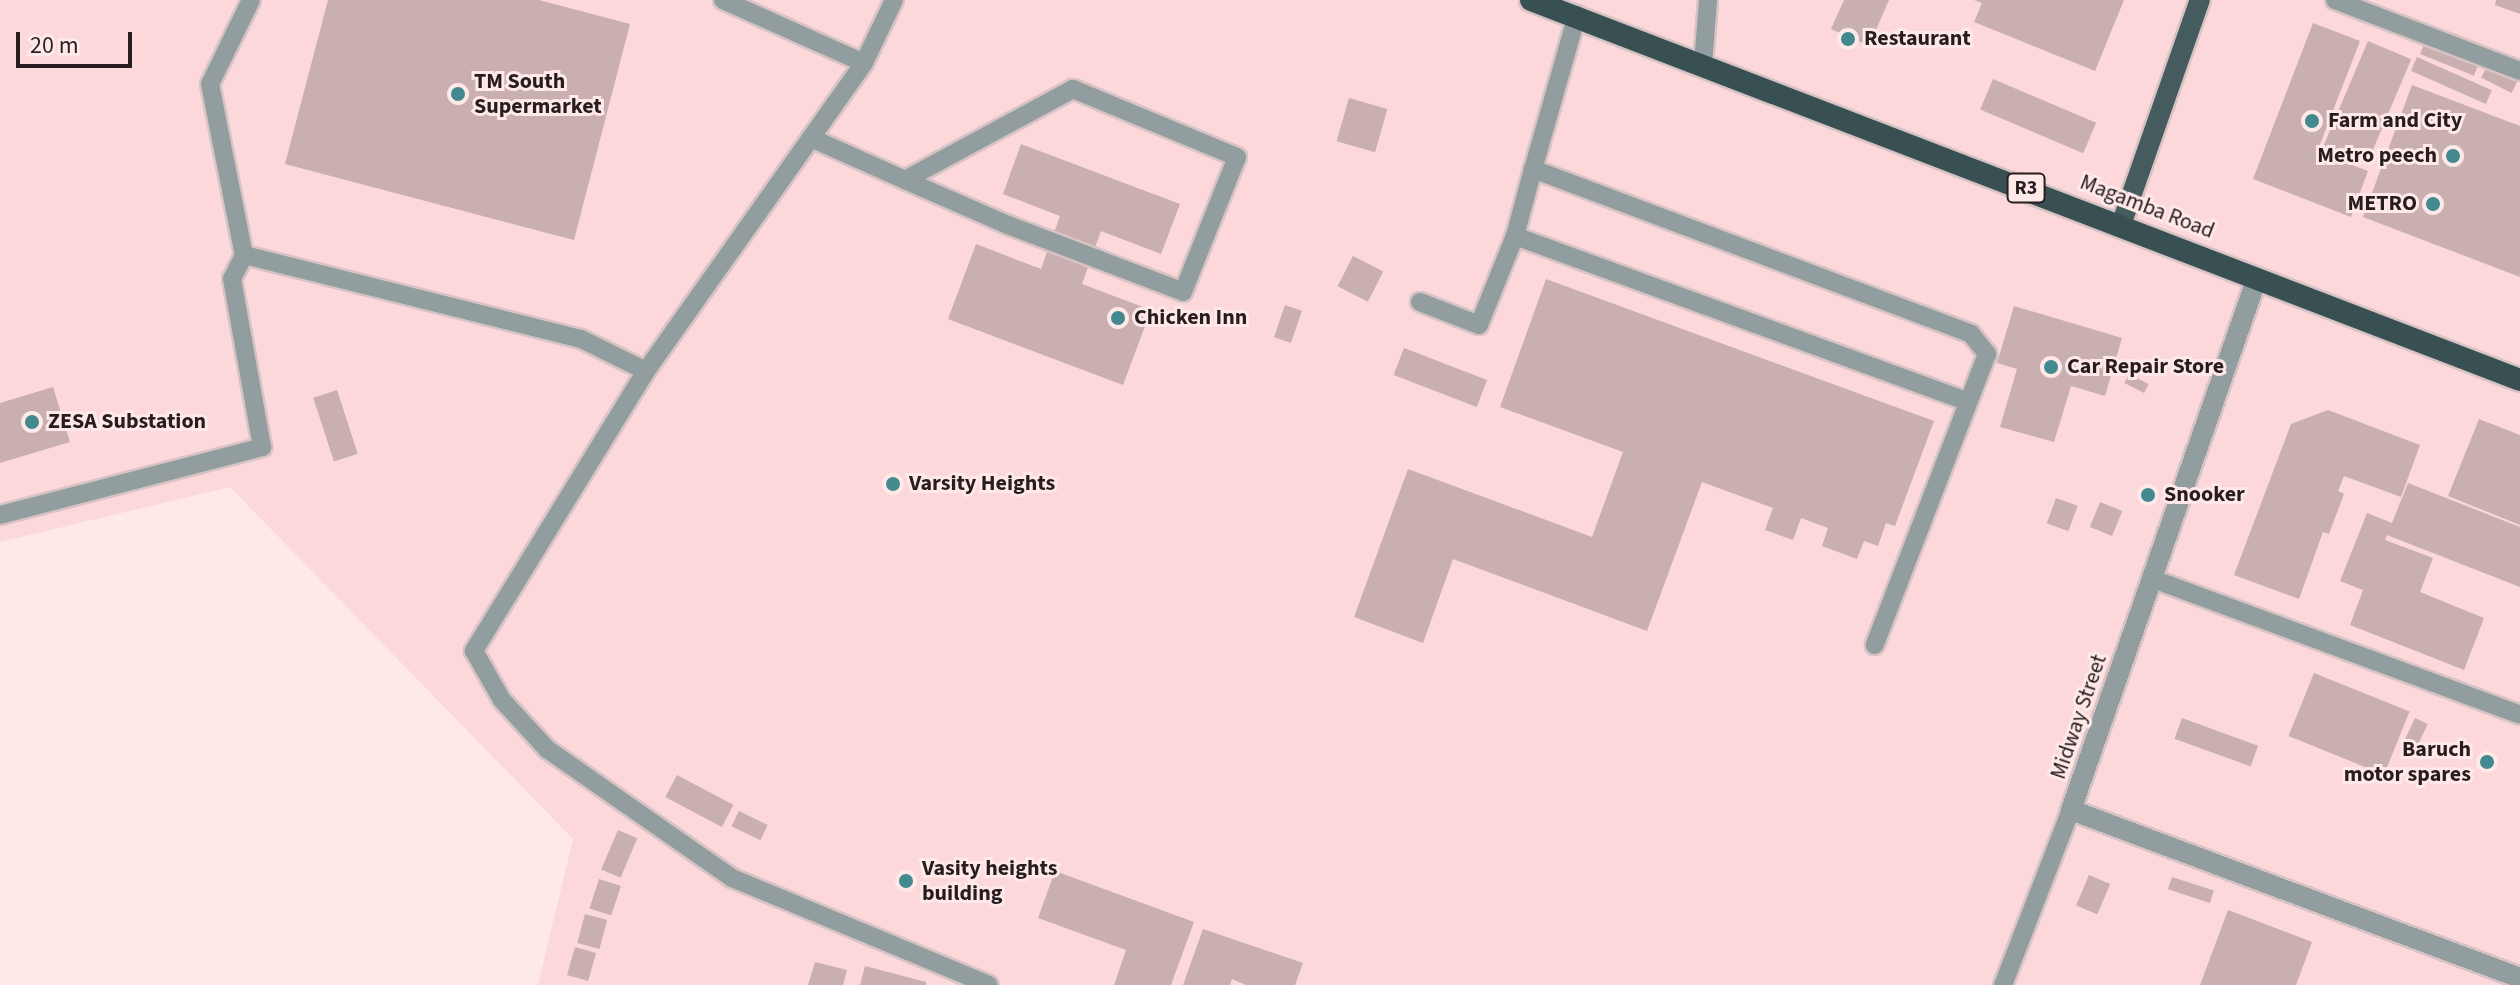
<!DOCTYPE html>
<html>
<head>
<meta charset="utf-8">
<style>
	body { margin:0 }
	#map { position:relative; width:2520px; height:985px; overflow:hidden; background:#fee8e8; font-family:"Source Sans 3",sans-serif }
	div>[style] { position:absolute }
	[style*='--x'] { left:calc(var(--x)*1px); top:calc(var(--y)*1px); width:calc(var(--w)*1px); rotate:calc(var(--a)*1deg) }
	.built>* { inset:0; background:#fcd8da }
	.building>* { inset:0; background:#c9afb0; transform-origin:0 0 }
	.roads { filter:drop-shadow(2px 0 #d7c3c4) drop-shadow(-2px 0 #d7c3c4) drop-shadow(0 2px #d7c3c4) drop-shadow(0 -2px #d7c3c4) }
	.service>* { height:18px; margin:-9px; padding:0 9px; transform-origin:9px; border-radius:9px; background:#919d9e }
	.minor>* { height:20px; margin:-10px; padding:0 10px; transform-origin:10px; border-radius:10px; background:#919d9e }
	.primary>* { height:20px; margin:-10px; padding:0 10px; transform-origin:10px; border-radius:10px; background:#465b5d }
	.trunk>* { height:22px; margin:-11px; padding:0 11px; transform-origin:11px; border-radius:11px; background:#395052 }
	.dots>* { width:22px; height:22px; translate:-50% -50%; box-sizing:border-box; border:4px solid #fee8e8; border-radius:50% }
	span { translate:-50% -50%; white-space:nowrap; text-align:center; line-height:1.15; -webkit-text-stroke:6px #fee8e8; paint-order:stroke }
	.shield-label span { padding:2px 6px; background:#fee8e8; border:2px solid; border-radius:6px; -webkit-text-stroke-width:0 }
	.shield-label { font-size:20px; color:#271d1e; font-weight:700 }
	.poi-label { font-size:22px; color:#271d1e; font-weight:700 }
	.left { translate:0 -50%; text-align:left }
	.right { translate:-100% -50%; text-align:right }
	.street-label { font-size:22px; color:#271d1e }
	.scale { position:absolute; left:16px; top:32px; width:116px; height:36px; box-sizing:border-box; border:4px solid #271d1e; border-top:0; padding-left:10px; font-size:24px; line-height:28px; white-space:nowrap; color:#271d1e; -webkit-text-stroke:6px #fee8e8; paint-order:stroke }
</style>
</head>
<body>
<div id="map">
	<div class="built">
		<i style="clip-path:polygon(0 0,2520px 0,2520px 985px,538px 985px,573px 839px,230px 487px,0 542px)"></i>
	</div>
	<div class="building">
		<i style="clip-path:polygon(328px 0,539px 0,630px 24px,574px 240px,285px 164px)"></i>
		<i style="clip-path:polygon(1844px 0,1889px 0,1869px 46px,1831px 29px)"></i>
		<i style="clip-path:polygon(1974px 0,2124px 0,2095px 71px,1974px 22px,1982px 3px)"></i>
		<i style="clip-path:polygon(2496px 0,2520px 0,2520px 14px,2495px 5px)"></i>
		<i style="clip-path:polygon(2313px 23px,2360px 41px,2317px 152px,2368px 171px,2351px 217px,2253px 179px)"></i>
		<i style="left:2368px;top:41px;width:47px;height:114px;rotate:23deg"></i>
		<i style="left:2425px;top:42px;width:58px;height:13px;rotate:22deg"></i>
		<i style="left:2417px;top:57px;width:82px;height:15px;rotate:24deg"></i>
		<i style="left:2487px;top:66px;width:34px;height:13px;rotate:27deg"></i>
		<i style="left:1993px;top:79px;width:112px;height:33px;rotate:23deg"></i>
		<i style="clip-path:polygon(2412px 85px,2520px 126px,2520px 277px,2363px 217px)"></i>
		<i style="left:1349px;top:98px;width:40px;height:45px;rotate:16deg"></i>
		<i style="clip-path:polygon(1021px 144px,1180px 204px,1161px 254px,1101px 231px,1082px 284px,1151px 310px,1123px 385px,948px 319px,976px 244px,1041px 269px,1060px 216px,1003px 194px)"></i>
		<i style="left:1353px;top:256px;width:34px;height:34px;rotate:27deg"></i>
		<i style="clip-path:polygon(1546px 279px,1934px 421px,1895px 526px,1886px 523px,1878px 546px,1864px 541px,1857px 559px,1822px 546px,1828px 528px,1801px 518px,1793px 540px,1765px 530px,1773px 508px,1702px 482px,1647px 631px,1453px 559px,1423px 643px,1354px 617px,1408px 469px,1592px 537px,1623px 452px,1500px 407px)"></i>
		<i style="left:1285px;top:305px;width:18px;height:34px;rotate:19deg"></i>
		<i style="clip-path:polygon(2014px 306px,2122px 338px,2105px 396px,2071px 386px,2054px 442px,2000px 427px,2017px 369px,1997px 363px)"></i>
		<i style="left:1404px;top:348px;width:89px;height:29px;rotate:21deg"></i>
		<i style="left:2129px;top:374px;width:22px;height:10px;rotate:27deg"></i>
		<i style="clip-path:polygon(53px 387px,70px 442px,0 463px,0 403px)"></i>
		<i style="left:337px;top:390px;width:67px;height:25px;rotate:72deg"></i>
		<i style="clip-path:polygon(2328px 410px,2420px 445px,2401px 497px,2344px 476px,2338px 491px,2344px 494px,2329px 534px,2323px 532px,2299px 599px,2234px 575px,2291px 424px)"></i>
		<i style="clip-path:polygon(2479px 419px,2520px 435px,2520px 525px,2448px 496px)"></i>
		<i style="clip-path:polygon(2408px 483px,2520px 527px,2520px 587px,2387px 535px,2385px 540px,2433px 558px,2420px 592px,2484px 618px,2464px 670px,2350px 625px,2363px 590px,2340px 581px,2367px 513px,2392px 523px)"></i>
		<i style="left:2056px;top:498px;width:23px;height:27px;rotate:20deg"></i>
		<i style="left:2100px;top:502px;width:24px;height:27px;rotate:22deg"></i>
		<i style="left:2314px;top:673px;width:103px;height:68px;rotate:22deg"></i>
		<i style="left:2182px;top:718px;width:81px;height:22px;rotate:20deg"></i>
		<i style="left:2415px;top:718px;width:14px;height:31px;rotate:25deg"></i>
		<i style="left:677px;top:775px;width:64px;height:25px;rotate:28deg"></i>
		<i style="left:739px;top:811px;width:32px;height:17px;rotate:26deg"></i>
		<i style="left:618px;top:830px;width:21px;height:43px;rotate:23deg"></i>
		<i style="clip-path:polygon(1055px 871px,1194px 922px,1171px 985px,1114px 985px,1126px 950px,1038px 918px)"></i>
		<i style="left:2089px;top:875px;width:23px;height:33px;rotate:23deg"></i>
		<i style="left:2172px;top:877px;width:44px;height:13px;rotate:18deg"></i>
		<i style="left:599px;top:879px;width:23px;height:31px;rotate:18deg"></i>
		<i style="clip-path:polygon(2228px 910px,2312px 942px,2296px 985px,2200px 985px)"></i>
		<i style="left:585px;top:914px;width:23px;height:30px;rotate:15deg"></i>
		<i style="clip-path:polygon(1203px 929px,1303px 963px,1295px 985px,1246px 985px,1232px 979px,1230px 985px,1183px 985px)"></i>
		<i style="left:575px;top:947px;width:22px;height:29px;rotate:16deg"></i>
		<i style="clip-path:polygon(815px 962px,847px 970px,843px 985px,808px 985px)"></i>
		<i style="clip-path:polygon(865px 966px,926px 982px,926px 985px,860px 985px)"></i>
	</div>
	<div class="roads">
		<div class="service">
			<i style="--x:251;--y:0;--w:93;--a:116"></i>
			<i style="--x:210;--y:84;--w:174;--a:78.8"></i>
			<i style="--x:244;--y:255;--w:347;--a:14"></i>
			<i style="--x:581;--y:339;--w:72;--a:26.2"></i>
			<i style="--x:723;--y:0;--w:154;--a:24.1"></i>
			<i style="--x:894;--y:0;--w:70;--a:115.5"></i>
			<i style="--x:864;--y:63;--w:377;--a:125.3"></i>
			<i style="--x:646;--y:371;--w:329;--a:121.6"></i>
			<i style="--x:474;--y:651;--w:56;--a:60.3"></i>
			<i style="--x:502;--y:700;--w:67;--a:47.4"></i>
			<i style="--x:547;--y:749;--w:226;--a:34.9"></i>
			<i style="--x:732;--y:878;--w:278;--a:22.6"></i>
			<i style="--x:2335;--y:0;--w:198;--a:21"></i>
			<i style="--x:1577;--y:15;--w:160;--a:105.9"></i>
			<i style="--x:1533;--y:169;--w:468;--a:20.6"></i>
			<i style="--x:1971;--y:334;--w:26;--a:51"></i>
			<i style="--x:1987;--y:354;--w:312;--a:111.1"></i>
			<i style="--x:1703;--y:64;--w:64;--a:-85.5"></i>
			<i style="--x:811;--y:138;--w:103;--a:24.1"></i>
			<i style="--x:905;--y:180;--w:112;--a:23.6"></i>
			<i style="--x:1008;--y:225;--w:187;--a:20.9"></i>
			<i style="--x:1183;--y:292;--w:145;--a:-68.2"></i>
			<i style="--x:1237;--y:157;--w:178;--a:-157.5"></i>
			<i style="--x:1073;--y:89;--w:191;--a:151.6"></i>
			<i style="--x:1515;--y:236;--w:480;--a:20.1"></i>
			<i style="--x:1420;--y:302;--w:63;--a:21.3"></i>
			<i style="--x:1479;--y:325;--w:96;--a:-68"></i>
			<i style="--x:1515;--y:236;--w:69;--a:-75"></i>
			<i style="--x:0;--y:515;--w:271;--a:-14.5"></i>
			<i style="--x:262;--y:447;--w:171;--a:-100.1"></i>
			<i style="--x:232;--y:279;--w:27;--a:-63"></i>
			<i style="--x:2153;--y:579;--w:391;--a:20.3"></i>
			<i style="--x:2003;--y:985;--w:188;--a:-68.8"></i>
		</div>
		<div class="minor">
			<i style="--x:2257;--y:278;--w:564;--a:109.27"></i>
			<i style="--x:2071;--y:810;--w:479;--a:20.5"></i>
		</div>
		<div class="primary">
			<i style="--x:2121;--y:225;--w:238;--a:-70.7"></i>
		</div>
		<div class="trunk">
			<i style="--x:1531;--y:0;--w:1059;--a:21.02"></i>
		</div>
	</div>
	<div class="dots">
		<i style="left:1848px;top:39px;background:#428990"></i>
		<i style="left:458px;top:94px;background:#428990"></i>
		<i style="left:2312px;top:121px;background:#428990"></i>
		<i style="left:2453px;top:156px;background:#428990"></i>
		<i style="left:2433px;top:204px;background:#428990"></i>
		<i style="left:1118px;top:318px;background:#428990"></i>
		<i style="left:2051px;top:367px;background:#428990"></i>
		<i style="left:32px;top:422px;background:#428990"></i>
		<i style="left:893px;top:484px;background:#428990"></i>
		<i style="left:2148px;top:495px;background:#428990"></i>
		<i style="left:2487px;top:762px;background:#428990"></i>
		<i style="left:906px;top:881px;background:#428990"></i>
	</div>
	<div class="shield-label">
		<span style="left:2026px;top:188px">R3</span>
	</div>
	<div class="poi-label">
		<span class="left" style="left:1864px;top:39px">Restaurant</span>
		<span class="left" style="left:474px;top:94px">TM South<br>Supermarket</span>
		<span class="left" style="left:2328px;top:121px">Farm and City</span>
		<span class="right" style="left:2437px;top:156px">Metro peech</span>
		<span class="right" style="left:2417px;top:204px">METRO</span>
		<span class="left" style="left:1134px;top:318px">Chicken Inn</span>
		<span class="left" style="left:2067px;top:367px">Car Repair Store</span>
		<span class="left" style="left:48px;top:422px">ZESA Substation</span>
		<span class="left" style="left:909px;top:484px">Varsity Heights</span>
		<span class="left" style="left:2164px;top:495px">Snooker</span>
		<span class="right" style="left:2471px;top:762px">Baruch<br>motor spares</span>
		<span class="left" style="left:922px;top:881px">Vasity heights<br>building</span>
	</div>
	<div class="street-label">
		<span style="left:2147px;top:207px;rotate:21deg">Magamba Road</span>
		<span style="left:2079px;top:717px;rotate:-71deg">Midway Street</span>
	</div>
	<div class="scale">20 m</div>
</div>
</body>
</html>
